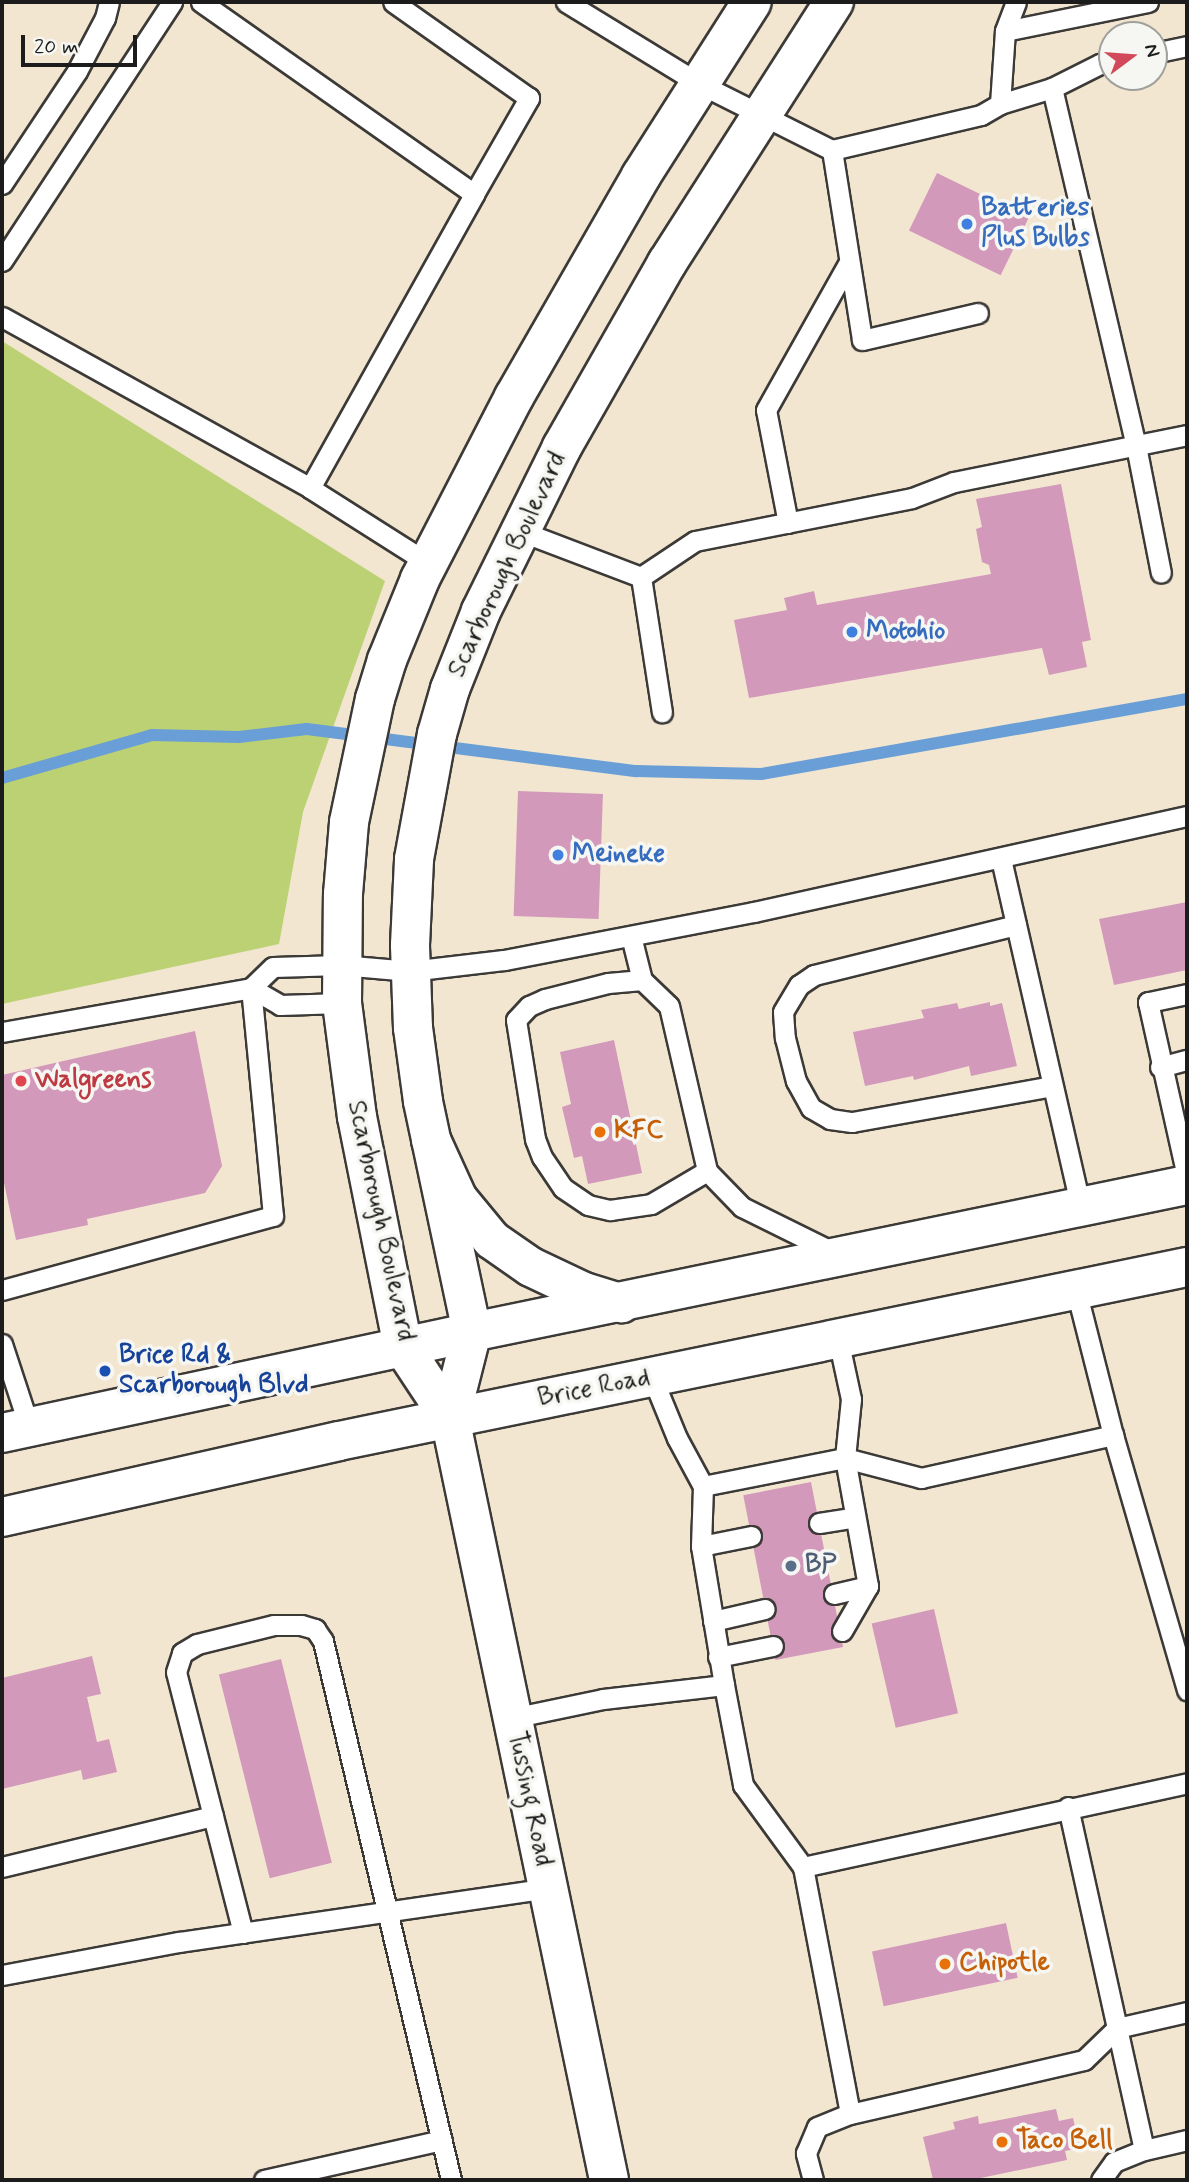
<!DOCTYPE html>
<html>
<head>
<meta charset="utf-8">
<style>
	body { margin:0 }
	#map { position:relative; width:1189px; height:2182px; overflow:hidden; background:#f3e6d1; font-family:Mynerve,sans-serif }
	div>[style] { position:absolute }
	[style*='--x'] { left:calc(var(--x)*1px); top:calc(var(--y)*1px); width:calc(var(--w)*1px); rotate:calc(var(--a)*1deg) }
	.green>* { inset:0; background:#bcd174 }
	.stream>* { height:12px; margin:-6px; padding:0 6px; transform-origin:6px; border-radius:6px; background:#699fd6 }
	.building>* { inset:0; background:#d299ba; transform-origin:0 0 }
	.roads { filter:drop-shadow(2px 0 #3c3a37) drop-shadow(-2px 0 #3c3a37) drop-shadow(0 2px #3c3a37) drop-shadow(0 -2px #3c3a37) }
	.service>* { height:19px; margin:-9.5px; padding:0 9.5px; transform-origin:9.5px; border-radius:9.5px; background:#fff }
	.tertiary>* { height:38px; margin:-19px; padding:0 19px; transform-origin:19px; border-radius:19px; background:#fff }
	.secondary>* { height:38px; margin:-19px; padding:0 19px; transform-origin:19px; border-radius:19px; background:#fff }
	.primary>* { height:38px; margin:-19px; padding:0 19px; transform-origin:19px; border-radius:19px; background:#fff }
	.dots>* { width:19px; height:19px; translate:-50% -50%; box-sizing:border-box; border:4px solid #f6f6f2; border-radius:50% }
	span { translate:-50% -50%; white-space:nowrap; text-align:center; line-height:1.15; -webkit-text-stroke:7px #f6f6f2; paint-order:stroke }
	.shop-label { font-size:26px; color:#366cbe; font-weight:700 }
	.left { translate:0 -50%; text-align:left }
	.street-label { font-size:26px; color:#1c1c1c }
	.health-label { font-size:26px; color:#be3a42; font-weight:700 }
	.food-label { font-size:26px; color:#c56008; font-weight:700 }
	.transit-label { font-size:26px; color:#164399; font-weight:700 }
	.service-label { font-size:26px; color:#4e5e75; font-weight:700 }
	.frame { position:absolute; inset:0; border:4px solid #1c1c1c; pointer-events:none }
	.north { position:absolute; left:1098px; top:21px; width:70px; height:70px; box-sizing:border-box; background:#f6f6f2; border:2px solid #9f9f9c; border-radius:50%; rotate:74deg; font-size:19px; font-weight:700; line-height:28px; text-align:center; color:#1c1c1c }
	.north::after { content:''; display:block; margin:auto; width:24px; height:32px; background:#d1495b; clip-path:polygon(50% 0,100% 100%,50% 72%,0 100%) }
	.scale { position:absolute; left:21px; top:35px; width:116px; height:32px; box-sizing:border-box; border:4px solid #1c1c1c; border-top:0; padding-left:9px; font-size:21px; line-height:24px; white-space:nowrap; color:#1c1c1c; -webkit-text-stroke:5px #f6f6f2; paint-order:stroke }
</style>
</head>
<body>
<div id="map">
	<div class="green">
		<i style="clip-path:polygon(2px 341px,385px 581px,303px 812px,279px 944px,2px 1004px)"></i>
	</div>
	<div class="stream">
		<i style="--x:2;--y:778;--w:156;--a:-16"></i>
		<i style="--x:152;--y:735;--w:87;--a:1.3"></i>
		<i style="--x:239;--y:737;--w:68;--a:-6.7"></i>
		<i style="--x:307;--y:729;--w:332;--a:7.3"></i>
		<i style="--x:636;--y:771;--w:125;--a:1.4"></i>
		<i style="--x:761;--y:774;--w:433;--a:-10"></i>
	</div>
	<div class="building">
		<i style="left:937px;top:173px;width:102px;height:64px;rotate:26deg"></i>
		<i style="clip-path:polygon(1061px 484px,1091px 640px,1082px 642px,1087px 667px,1049px 675px,1042px 648px,749px 698px,734px 620px,787px 610px,784px 598px,814px 591px,817px 605px,991px 574px,989px 565px,982px 562px,976px 529px,982px 527px,976px 499px)"></i>
		<i style="left:518px;top:791px;width:85px;height:125px;rotate:2deg"></i>
		<i style="clip-path:polygon(1187px 902px,1187px 970px,1114px 985px,1099px 919px)"></i>
		<i style="clip-path:polygon(990px 1002px,990px 1006px,1002px 1003px,1017px 1066px,971px 1076px,969px 1066px,914px 1080px,913px 1076px,865px 1086px,853px 1032px,924px 1018px,921px 1010px,957px 1003px,959px 1009px)"></i>
		<i style="clip-path:polygon(195px 1031px,222px 1166px,205px 1193px,87px 1219px,88px 1225px,16px 1240px,2px 1173px,2px 1075px)"></i>
		<i style="clip-path:polygon(614px 1040px,642px 1173px,588px 1184px,582px 1156px,574px 1158px,562px 1107px,571px 1104px,560px 1052px)"></i>
		<i style="left:811px;top:1482px;width:168px;height:69px;rotate:79deg"></i>
		<i style="left:934px;top:1609px;width:107px;height:64px;rotate:77deg"></i>
		<i style="clip-path:polygon(92px 1656px,101px 1694px,87px 1697px,97px 1742px,109px 1739px,117px 1772px,83px 1780px,81px 1770px,2px 1789px,2px 1678px)"></i>
		<i style="left:281px;top:1659px;width:210px;height:64px;rotate:76deg"></i>
		<i style="left:1006px;top:1923px;width:56px;height:137px;rotate:78deg"></i>
		<i style="clip-path:polygon(1056px 2109px,1059px 2121px,1073px 2118px,1080px 2148px,1065px 2151px,1067px 2160px,971px 2180px,933px 2180px,923px 2137px,955px 2129px,953px 2122px,978px 2116px,979px 2124px)"></i>
	</div>
	<div class="roads">
		<div class="service">
			<i style="--x:201;--y:2;--w:334;--a:35.1"></i>
			<i style="--x:474;--y:194;--w:111;--a:-60.2"></i>
			<i style="--x:529;--y:98;--w:166;--a:-144.8"></i>
			<i style="--x:566;--y:2;--w:155;--a:31.5"></i>
			<i style="--x:698;--y:83;--w:150;--a:26.6"></i>
			<i style="--x:832;--y:150;--w:153;--a:-13.2"></i>
			<i style="--x:981;--y:115;--w:22;--a:-30"></i>
			<i style="--x:1000;--y:104;--w:54;--a:-17.1"></i>
			<i style="--x:1052;--y:88;--w:54;--a:-26.6"></i>
			<i style="--x:1100;--y:64;--w:12;--a:-14"></i>
			<i style="--x:1016;--y:2;--w:31;--a:111"></i>
			<i style="--x:1005;--y:31;--w:146;--a:-11.5"></i>
			<i style="--x:1154;--y:53;--w:34;--a:-12"></i>
			<i style="--x:1052;--y:88;--w:368;--a:76.8"></i>
			<i style="--x:1136;--y:446;--w:129;--a:78.9"></i>
			<i style="--x:1000;--y:104;--w:73;--a:-86.1"></i>
			<i style="--x:832;--y:150;--w:192;--a:81"></i>
			<i style="--x:862;--y:340;--w:119;--a:-13.1"></i>
			<i style="--x:2;--y:184;--w:136;--a:-56.4"></i>
			<i style="--x:77;--y:71;--w:60;--a:-62.2"></i>
			<i style="--x:105;--y:18;--w:16;--a:-76"></i>
			<i style="--x:2;--y:261;--w:310;--a:-56.7"></i>
			<i style="--x:2;--y:317;--w:352;--a:29"></i>
			<i style="--x:788;--y:523;--w:115;--a:-101"></i>
			<i style="--x:766;--y:410;--w:167;--a:-60.7"></i>
			<i style="--x:520;--y:531;--w:129;--a:20.8"></i>
			<i style="--x:641;--y:577;--w:65;--a:-33.7"></i>
			<i style="--x:695;--y:541;--w:221;--a:-11.2"></i>
			<i style="--x:912;--y:498;--w:45;--a:-20.9"></i>
			<i style="--x:954;--y:482;--w:238;--a:-11.4"></i>
			<i style="--x:428;--y:563;--w:140;--a:-147.6"></i>
			<i style="--x:310;--y:488;--w:337;--a:-60.8"></i>
			<i style="--x:641;--y:577;--w:137;--a:81.2"></i>
			<i style="--x:1001;--y:859;--w:357;--a:77.1"></i>
			<i style="--x:1016;--y:925;--w:208;--a:166.1"></i>
			<i style="--x:814;--y:975;--w:18;--a:146"></i>
			<i style="--x:799;--y:985;--w:31;--a:121"></i>
			<i style="--x:783;--y:1012;--w:26;--a:86"></i>
			<i style="--x:785;--y:1038;--w:44;--a:75.7"></i>
			<i style="--x:796;--y:1081;--w:31;--a:61"></i>
			<i style="--x:811;--y:1108;--w:22;--a:30"></i>
			<i style="--x:830;--y:1119;--w:22;--a:8"></i>
			<i style="--x:852;--y:1122;--w:203;--a:-10.2"></i>
			<i style="--x:631;--y:936;--w:45;--a:76"></i>
			<i style="--x:642;--y:980;--w:37;--a:44"></i>
			<i style="--x:669;--y:1006;--w:169;--a:77"></i>
			<i style="--x:707;--y:1171;--w:50;--a:45.8"></i>
			<i style="--x:742;--y:1207;--w:106;--a:26.3"></i>
			<i style="--x:642;--y:980;--w:34;--a:175"></i>
			<i style="--x:608;--y:983;--w:65;--a:165.7"></i>
			<i style="--x:545;--y:999;--w:17;--a:156"></i>
			<i style="--x:529;--y:1006;--w:19;--a:133"></i>
			<i style="--x:516;--y:1020;--w:121;--a:80.9"></i>
			<i style="--x:535;--y:1139;--w:19;--a:69"></i>
			<i style="--x:542;--y:1157;--w:37;--a:56"></i>
			<i style="--x:563;--y:1188;--w:30;--a:34"></i>
			<i style="--x:588;--y:1205;--w:23;--a:13"></i>
			<i style="--x:610;--y:1210;--w:41;--a:-8.3"></i>
			<i style="--x:651;--y:1204;--w:65;--a:-30.5"></i>
			<i style="--x:251;--y:988;--w:34;--a:30"></i>
			<i style="--x:280;--y:1005;--w:62;--a:-1.8"></i>
			<i style="--x:1187;--y:994;--w:40;--a:168"></i>
			<i style="--x:1148;--y:1002;--w:178;--a:77.4"></i>
			<i style="--x:2;--y:1032;--w:253;--a:-10"></i>
			<i style="--x:251;--y:988;--w:30;--a:-44"></i>
			<i style="--x:273;--y:967;--w:68;--a:-1.7"></i>
			<i style="--x:341;--y:965;--w:69;--a:5"></i>
			<i style="--x:410;--y:971;--w:95;--a:-6.7"></i>
			<i style="--x:504;--y:960;--w:255;--a:-10.9"></i>
			<i style="--x:754;--y:912;--w:444;--a:-12.5"></i>
			<i style="--x:1160;--y:1067;--w:28;--a:-15"></i>
			<i style="--x:2;--y:1290;--w:281;--a:-15.3"></i>
			<i style="--x:273;--y:1216;--w:229;--a:-95.5"></i>
			<i style="--x:1076;--y:1290;--w:150;--a:75.7"></i>
			<i style="--x:1113;--y:1435;--w:266;--a:73.8"></i>
			<i style="--x:2;--y:1344;--w:86;--a:71.8"></i>
			<i style="--x:652;--y:1377;--w:66;--a:67.7"></i>
			<i style="--x:677;--y:1438;--w:55;--a:61.6"></i>
			<i style="--x:703;--y:1486;--w:145;--a:-11.2"></i>
			<i style="--x:845;--y:1458;--w:59;--a:-84.2"></i>
			<i style="--x:851;--y:1399;--w:61;--a:-102.2"></i>
			<i style="--x:703;--y:1486;--w:60;--a:91.9"></i>
			<i style="--x:701;--y:1546;--w:141;--a:80.6"></i>
			<i style="--x:819;--y:1523;--w:36;--a:-9"></i>
			<i style="--x:701;--y:1546;--w:51;--a:-11.3"></i>
			<i style="--x:834;--y:1594;--w:35;--a:-13"></i>
			<i style="--x:713;--y:1621;--w:53;--a:-13"></i>
			<i style="--x:842;--y:1631;--w:52;--a:-60"></i>
			<i style="--x:868;--y:1586;--w:130;--a:-100.2"></i>
			<i style="--x:845;--y:1458;--w:79;--a:14.7"></i>
			<i style="--x:921;--y:1478;--w:197;--a:-12.6"></i>
			<i style="--x:718;--y:1657;--w:56;--a:-11.3"></i>
			<i style="--x:512;--y:1718;--w:93;--a:-11.8"></i>
			<i style="--x:603;--y:1699;--w:122;--a:-6.6"></i>
			<i style="--x:724;--y:1685;--w:102;--a:79.2"></i>
			<i style="--x:743;--y:1785;--w:102;--a:53.8"></i>
			<i style="--x:803;--y:1867;--w:393;--a:-12.3"></i>
			<i style="--x:1068;--y:1807;--w:351;--a:77.5"></i>
			<i style="--x:2;--y:1867;--w:217;--a:-13.6"></i>
			<i style="--x:803;--y:1867;--w:251;--a:79.2"></i>
			<i style="--x:243;--y:1933;--w:269;--a:-104.4"></i>
			<i style="--x:176;--y:1672;--w:20;--a:-72"></i>
			<i style="--x:182;--y:1653;--w:17;--a:-31"></i>
			<i style="--x:197;--y:1644;--w:79;--a:-13.9"></i>
			<i style="--x:274;--y:1625;--w:27;--a:0"></i>
			<i style="--x:301;--y:1625;--w:15;--a:16"></i>
			<i style="--x:315;--y:1629;--w:14;--a:56"></i>
			<i style="--x:323;--y:1641;--w:554;--a:76.64"></i>
			<i style="--x:2;--y:1975;--w:180;--a:-10.6"></i>
			<i style="--x:179;--y:1942;--w:372;--a:-8.3"></i>
			<i style="--x:264;--y:2180;--w:182;--a:-12.7"></i>
			<i style="--x:813;--y:2180;--w:28;--a:-105"></i>
			<i style="--x:806;--y:2153;--w:28;--a:-67"></i>
			<i style="--x:817;--y:2127;--w:35;--a:-22"></i>
			<i style="--x:850;--y:2114;--w:240;--a:-13"></i>
			<i style="--x:1084;--y:2060;--w:46;--a:-44.1"></i>
			<i style="--x:1117;--y:2028;--w:72;--a:-12.9"></i>
			<i style="--x:1101;--y:2180;--w:22;--a:-54"></i>
			<i style="--x:1114;--y:2162;--w:32;--a:-22"></i>
			<i style="--x:1144;--y:2150;--w:44;--a:-13.1"></i>
		</div>
		<div class="tertiary">
			<i style="--x:472;--y:1332;--w:236;--a:-102"></i>
			<i style="--x:423;--y:1101;--w:74;--a:-97.8"></i>
			<i style="--x:413;--y:1028;--w:83;--a:-92.1"></i>
			<i style="--x:410;--y:945;--w:86;--a:-87.3"></i>
			<i style="--x:414;--y:859;--w:127;--a:-79.6"></i>
			<i style="--x:437;--y:734;--w:47;--a:-73.9"></i>
			<i style="--x:450;--y:689;--w:84;--a:-68.3"></i>
			<i style="--x:481;--y:611;--w:183;--a:-63.7"></i>
			<i style="--x:562;--y:447;--w:212;--a:-60.3"></i>
			<i style="--x:667;--y:263;--w:310;--a:-57.4"></i>
			<i style="--x:403;--y:1347;--w:235;--a:-101.3"></i>
			<i style="--x:357;--y:1117;--w:115;--a:-97.5"></i>
			<i style="--x:342;--y:1003;--w:109;--a:-89.5"></i>
			<i style="--x:343;--y:894;--w:72;--a:-85.2"></i>
			<i style="--x:349;--y:822;--w:126;--a:-78.1"></i>
			<i style="--x:375;--y:699;--w:41;--a:-72.9"></i>
			<i style="--x:387;--y:660;--w:87;--a:-67.8"></i>
			<i style="--x:420;--y:579;--w:205;--a:-62.7"></i>
			<i style="--x:514;--y:397;--w:255;--a:-60.1"></i>
			<i style="--x:641;--y:176;--w:206;--a:-57.5"></i>
		</div>
		<div class="secondary">
			<i style="--x:403;--y:1347;--w:85;--a:56.5"></i>
			<i style="--x:450;--y:1418;--w:778;--a:78.21"></i>
			<i style="--x:450;--y:1418;--w:89;--a:-75.7"></i>
		</div>
		<div class="primary">
			<i style="--x:431;--y:1140;--w:65;--a:65.4"></i>
			<i style="--x:458;--y:1199;--w:53;--a:50.3"></i>
			<i style="--x:492;--y:1240;--w:47;--a:34.7"></i>
			<i style="--x:531;--y:1267;--w:59;--a:25.3"></i>
			<i style="--x:584;--y:1292;--w:39;--a:17"></i>
			<i style="--x:2;--y:1433;--w:481;--a:-12.1"></i>
			<i style="--x:472;--y:1332;--w:730;--a:-11.62"></i>
			<i style="--x:2;--y:1517;--w:345;--a:-12.7"></i>
			<i style="--x:339;--y:1441;--w:866;--a:-11.6"></i>
		</div>
	</div>
	<div class="dots">
		<i style="left:967px;top:224px;background:#3f7fe0"></i>
		<i style="left:852px;top:632px;background:#3f7fe0"></i>
		<i style="left:558px;top:855px;background:#3f7fe0"></i>
		<i style="left:21px;top:1081px;background:#e0444e"></i>
		<i style="left:600px;top:1132px;background:#e8710a"></i>
		<i style="left:105px;top:1371px;background:#1a4fb4"></i>
		<i style="left:791px;top:1566px;background:#5c6f8a"></i>
		<i style="left:945px;top:1964px;background:#e8710a"></i>
		<i style="left:1002px;top:2142px;background:#e8710a"></i>
	</div>
	<div class="shop-label">
		<span class="left" style="left:981px;top:224px">Batteries<br>Plus Bulbs</span>
		<span class="left" style="left:866px;top:632px">Motohio</span>
		<span class="left" style="left:572px;top:855px">Meineke</span>
	</div>
	<div class="street-label">
		<span style="left:508px;top:565px;rotate:-65deg">Scarborough Boulevard</span>
		<span style="left:380px;top:1221px;rotate:78deg">Scarborough Boulevard</span>
		<span style="left:594px;top:1389px;rotate:-11deg">Brice Road</span>
		<span style="left:529px;top:1799px;rotate:78deg">Tussing Road</span>
	</div>
	<div class="health-label">
		<span class="left" style="left:35px;top:1081px">Walgreens</span>
	</div>
	<div class="food-label">
		<span class="left" style="left:614px;top:1132px">KFC</span>
		<span class="left" style="left:959px;top:1964px">Chipotle</span>
		<span class="left" style="left:1016px;top:2142px">Taco Bell</span>
	</div>
	<div class="transit-label">
		<span class="left" style="left:119px;top:1371px">Brice Rd &amp;<br>Scarborough Blvd</span>
	</div>
	<div class="service-label">
		<span class="left" style="left:805px;top:1566px">BP</span>
	</div>
	<div class="frame"></div>
	<div class="north">N</div>
	<div class="scale">20 m</div>
</div>
</body>
</html>
